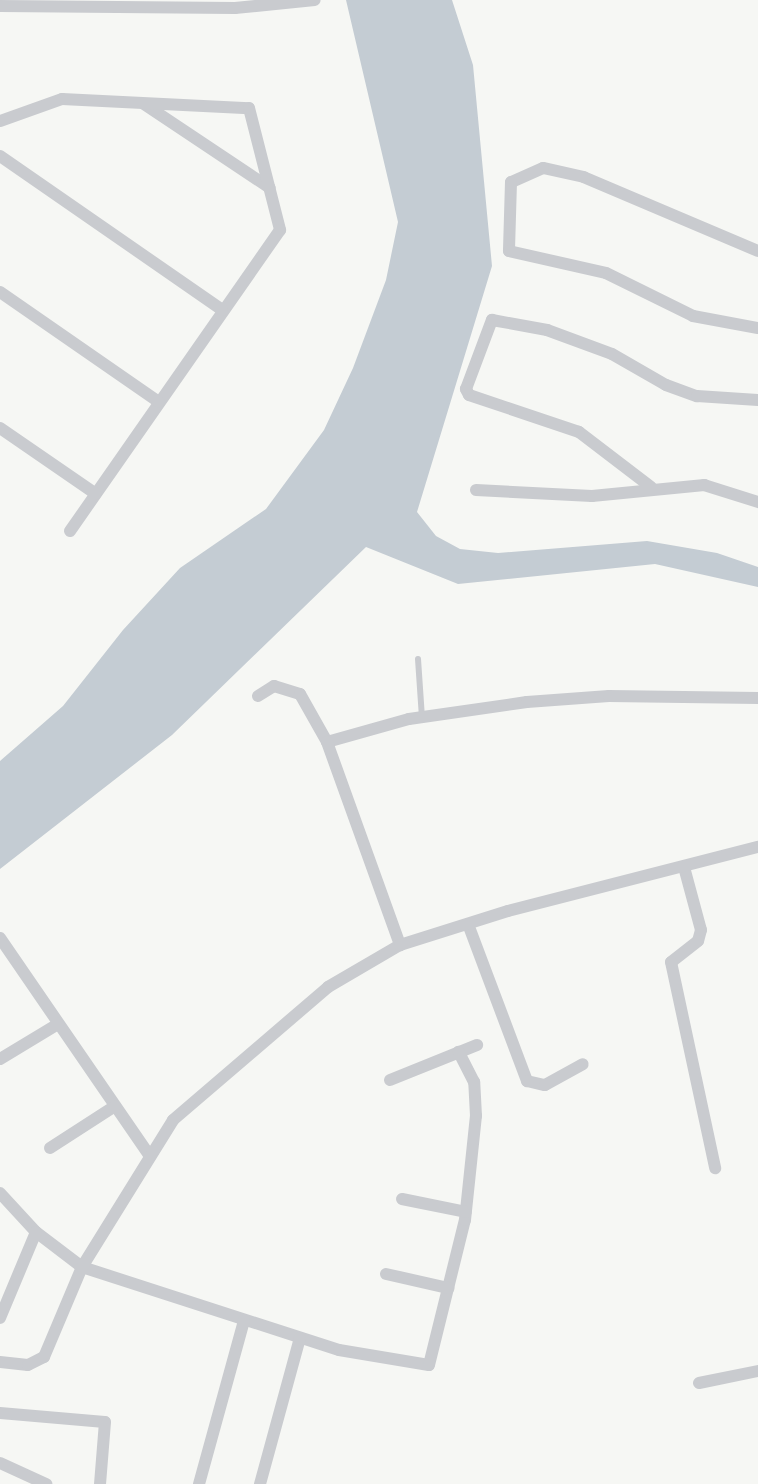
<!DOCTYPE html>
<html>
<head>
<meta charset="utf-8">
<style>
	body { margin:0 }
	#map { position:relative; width:758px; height:1484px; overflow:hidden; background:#f6f7f4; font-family:"Work Sans",sans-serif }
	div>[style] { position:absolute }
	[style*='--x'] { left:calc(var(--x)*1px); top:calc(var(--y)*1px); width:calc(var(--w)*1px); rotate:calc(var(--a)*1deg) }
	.water>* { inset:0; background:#c4ccd3 }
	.lane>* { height:6px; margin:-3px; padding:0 3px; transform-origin:3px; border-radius:3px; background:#c9cbcf }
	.street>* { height:12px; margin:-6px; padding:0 6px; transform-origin:6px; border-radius:6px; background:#c9cbcf }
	span { translate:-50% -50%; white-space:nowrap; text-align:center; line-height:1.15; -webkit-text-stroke:5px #fff; paint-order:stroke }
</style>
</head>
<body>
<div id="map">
	<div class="water">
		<i style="clip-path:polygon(346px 0,452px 0,473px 65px,492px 266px,417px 512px,436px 536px,460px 549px,498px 553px,647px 541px,717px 553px,758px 567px,758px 587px,655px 564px,458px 584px,366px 547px,172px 735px,0 869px,0 761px,63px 706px,123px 630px,180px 568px,266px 509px,324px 430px,353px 368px,386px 280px,398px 222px)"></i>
	</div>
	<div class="lane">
		<i style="--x:418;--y:659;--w:58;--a:86.1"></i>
	</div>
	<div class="street">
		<i style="--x:0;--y:6;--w:235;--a:0.5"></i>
		<i style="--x:235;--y:8;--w:80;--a:-5.7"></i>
		<i style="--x:144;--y:104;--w:151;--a:33.7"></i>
		<i style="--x:0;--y:121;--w:66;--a:-19.5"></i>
		<i style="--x:62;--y:99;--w:187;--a:2.8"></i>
		<i style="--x:249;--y:108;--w:126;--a:75.7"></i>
		<i style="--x:280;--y:230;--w:367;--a:124.9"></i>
		<i style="--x:0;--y:156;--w:270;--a:34.7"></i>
		<i style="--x:758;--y:251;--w:189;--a:-157"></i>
		<i style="--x:584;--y:177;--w:42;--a:-167.6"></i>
		<i style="--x:543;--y:168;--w:35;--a:156"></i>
		<i style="--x:511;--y:182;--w:69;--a:91.7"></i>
		<i style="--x:509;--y:251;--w:99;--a:12.8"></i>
		<i style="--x:606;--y:273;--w:97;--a:26.3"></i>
		<i style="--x:693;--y:316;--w:66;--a:10.5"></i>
		<i style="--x:0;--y:292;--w:193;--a:34.7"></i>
		<i style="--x:0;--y:428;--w:116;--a:34.5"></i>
		<i style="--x:651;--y:487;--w:91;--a:-142.6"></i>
		<i style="--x:579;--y:432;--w:116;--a:-161.4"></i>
		<i style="--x:469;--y:395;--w:7;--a:-117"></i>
		<i style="--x:466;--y:389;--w:74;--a:-69.4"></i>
		<i style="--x:492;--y:320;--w:56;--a:10.3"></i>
		<i style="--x:547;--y:330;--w:69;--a:20.3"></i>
		<i style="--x:612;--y:354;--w:62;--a:29.9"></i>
		<i style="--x:666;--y:385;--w:33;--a:20"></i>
		<i style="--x:697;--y:396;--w:61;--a:3.8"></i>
		<i style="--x:476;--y:490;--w:116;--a:3"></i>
		<i style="--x:592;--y:496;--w:113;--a:-5.6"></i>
		<i style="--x:704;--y:485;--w:57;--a:17.5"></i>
		<i style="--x:258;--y:696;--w:19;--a:-32"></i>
		<i style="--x:274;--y:686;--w:27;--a:17"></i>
		<i style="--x:300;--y:694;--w:55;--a:60.6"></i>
		<i style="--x:327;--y:742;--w:85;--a:-15.7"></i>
		<i style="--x:409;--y:719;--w:119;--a:-8.2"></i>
		<i style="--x:527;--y:702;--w:82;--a:-4.2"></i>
		<i style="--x:609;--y:696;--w:149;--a:0.8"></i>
		<i style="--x:327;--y:742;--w:216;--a:70.2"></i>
		<i style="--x:684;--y:867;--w:65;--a:74.9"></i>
		<i style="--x:701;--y:930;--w:11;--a:105"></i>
		<i style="--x:698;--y:941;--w:34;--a:142"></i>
		<i style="--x:671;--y:962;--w:211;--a:77.9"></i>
		<i style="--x:468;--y:924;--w:168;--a:69.4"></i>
		<i style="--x:527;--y:1081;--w:18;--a:13"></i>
		<i style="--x:545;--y:1085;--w:43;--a:-28.9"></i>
		<i style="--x:0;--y:938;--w:263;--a:55.5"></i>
		<i style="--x:0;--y:1059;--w:68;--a:-31.1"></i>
		<i style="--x:390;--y:1080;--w:94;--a:-21.9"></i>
		<i style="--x:50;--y:1148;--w:77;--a:-32.9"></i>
		<i style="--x:0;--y:1193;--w:53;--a:47.3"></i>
		<i style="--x:36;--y:1232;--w:58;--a:37.3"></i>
		<i style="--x:82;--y:1267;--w:270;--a:17.9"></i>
		<i style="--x:339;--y:1350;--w:91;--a:9.5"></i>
		<i style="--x:429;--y:1365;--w:149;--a:-76.1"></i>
		<i style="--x:465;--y:1220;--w:105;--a:-84"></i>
		<i style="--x:476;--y:1116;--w:34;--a:-93"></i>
		<i style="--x:474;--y:1082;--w:34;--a:-117"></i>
		<i style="--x:402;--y:1199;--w:65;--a:11.5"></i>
		<i style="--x:386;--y:1274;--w:64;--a:12.7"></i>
		<i style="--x:0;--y:1318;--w:93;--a:-67.3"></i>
		<i style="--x:0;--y:1362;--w:28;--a:6"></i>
		<i style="--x:28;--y:1365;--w:18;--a:-27"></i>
		<i style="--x:44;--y:1357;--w:98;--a:-67.1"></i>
		<i style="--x:82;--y:1267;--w:173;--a:-58.2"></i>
		<i style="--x:173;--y:1120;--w:204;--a:-40.6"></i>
		<i style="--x:328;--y:987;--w:83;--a:-30.3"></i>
		<i style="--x:400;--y:945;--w:113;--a:-17.5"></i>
		<i style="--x:508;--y:911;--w:258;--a:-14.4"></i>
		<i style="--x:699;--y:1383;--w:60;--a:-11.5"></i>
		<i style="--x:0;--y:1413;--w:105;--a:4.9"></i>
		<i style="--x:105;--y:1422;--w:62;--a:94.6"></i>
		<i style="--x:0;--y:1463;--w:51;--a:24.5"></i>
		<i style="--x:199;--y:1484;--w:169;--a:-74.6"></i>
		<i style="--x:260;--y:1484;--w:151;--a:-74.7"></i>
	</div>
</div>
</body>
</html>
